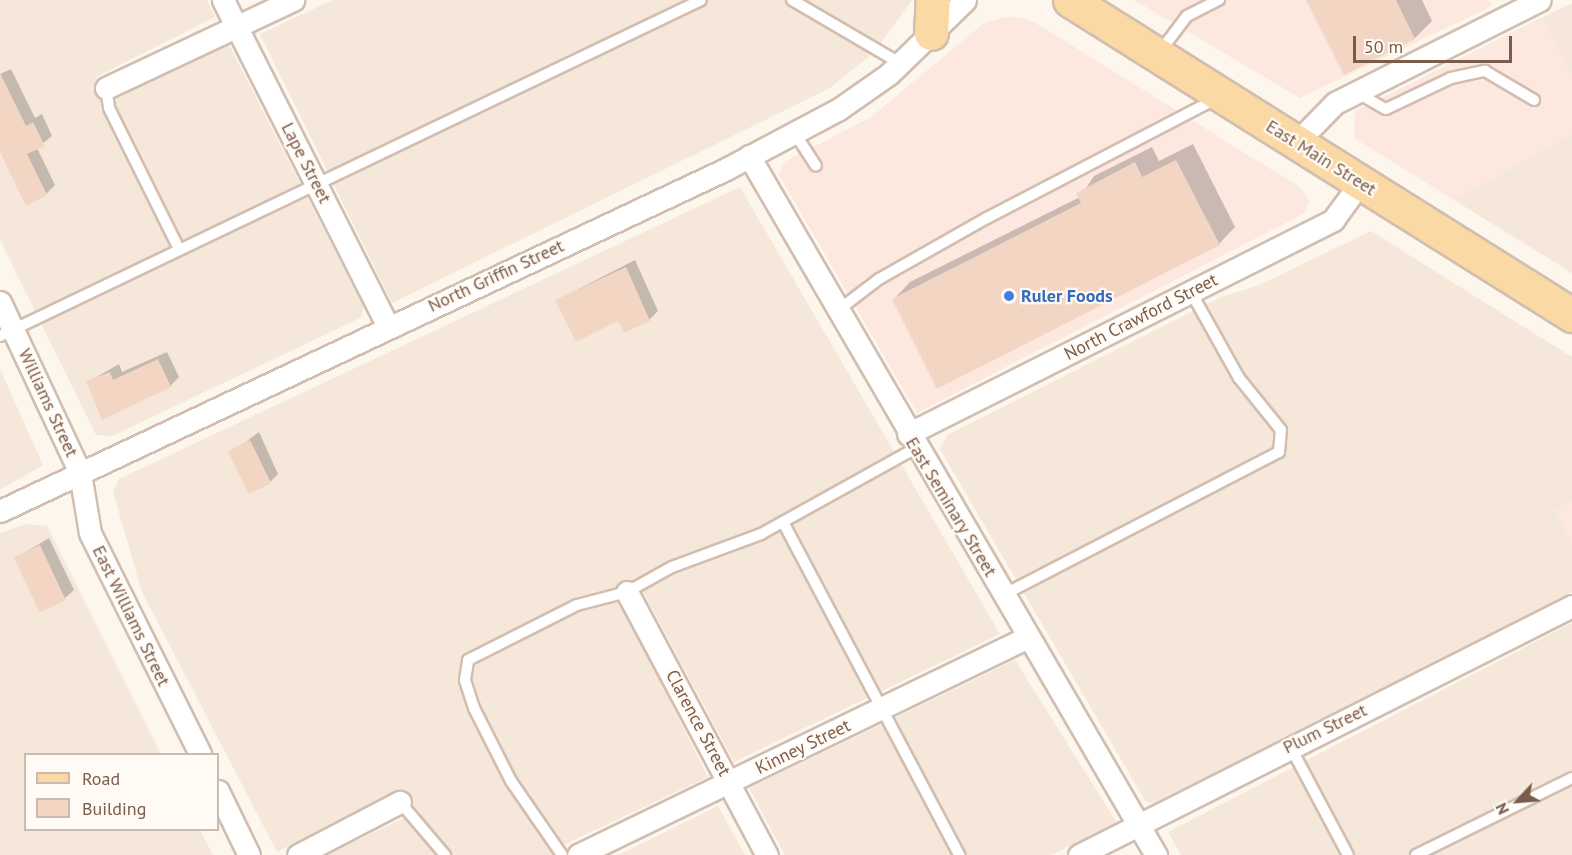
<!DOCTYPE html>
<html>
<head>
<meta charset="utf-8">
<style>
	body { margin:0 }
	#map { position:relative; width:1572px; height:855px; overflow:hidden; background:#fdf6ec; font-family:"PT Sans",sans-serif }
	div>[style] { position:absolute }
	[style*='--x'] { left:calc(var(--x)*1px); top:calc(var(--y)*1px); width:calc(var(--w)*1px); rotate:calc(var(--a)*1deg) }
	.residential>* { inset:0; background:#f5e8da }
	.commercial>* { inset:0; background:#fde8e0 }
	.shadow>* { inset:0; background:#0003 }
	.building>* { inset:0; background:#f3d5c3; transform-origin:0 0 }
	.roads { filter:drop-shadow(2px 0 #d1beb0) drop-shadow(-2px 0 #d1beb0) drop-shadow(0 2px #d1beb0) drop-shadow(0 -2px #d1beb0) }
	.service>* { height:10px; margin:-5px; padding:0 5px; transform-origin:5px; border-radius:5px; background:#fff }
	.minor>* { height:21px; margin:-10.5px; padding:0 10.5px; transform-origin:10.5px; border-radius:10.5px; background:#fff }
	.primary>* { height:33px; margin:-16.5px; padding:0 16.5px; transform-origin:16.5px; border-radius:16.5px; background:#fbd9a5 }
	.dots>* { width:16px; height:16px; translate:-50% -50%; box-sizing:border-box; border:3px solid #fffaf3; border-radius:50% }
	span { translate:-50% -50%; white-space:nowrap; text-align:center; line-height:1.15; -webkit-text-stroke:4.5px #fffaf3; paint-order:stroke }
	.street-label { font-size:18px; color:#7a5c4d }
	.shop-label { font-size:18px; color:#366cbe; font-weight:700 }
	.left { translate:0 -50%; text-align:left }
	.legend { position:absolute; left:24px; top:753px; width:195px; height:78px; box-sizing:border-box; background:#fffaf3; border:2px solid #cabbb1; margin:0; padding:8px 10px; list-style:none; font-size:18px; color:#7a5c4d }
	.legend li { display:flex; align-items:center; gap:12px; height:30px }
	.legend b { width:30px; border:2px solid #cabbb1 }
	.north { position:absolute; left:1488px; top:771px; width:60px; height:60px; -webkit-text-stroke:4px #fffaf3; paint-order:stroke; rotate:244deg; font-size:16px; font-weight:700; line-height:24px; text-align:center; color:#7a5c4d }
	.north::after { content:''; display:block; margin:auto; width:21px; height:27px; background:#7a5c4d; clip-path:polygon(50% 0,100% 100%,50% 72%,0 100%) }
	.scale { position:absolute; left:1353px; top:36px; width:159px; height:27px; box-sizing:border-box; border:3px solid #7a5c4d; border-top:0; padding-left:8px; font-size:18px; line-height:21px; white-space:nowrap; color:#7a5c4d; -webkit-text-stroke:4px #fffaf3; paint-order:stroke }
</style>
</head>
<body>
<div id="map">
	<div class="residential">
		<i style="clip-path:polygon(0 0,207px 0,215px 17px,96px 77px,108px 100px,228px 43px,363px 306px,362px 317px,112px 436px,96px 435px,0 240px)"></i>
		<i style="clip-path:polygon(333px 0,912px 0,874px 52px,830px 88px,392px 303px,260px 34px)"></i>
		<i style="clip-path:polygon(1572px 3px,1572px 75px,1543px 17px)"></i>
		<i style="clip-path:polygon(1572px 133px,1572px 273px,1454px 200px)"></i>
		<i style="clip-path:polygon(740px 187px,1000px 634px,734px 762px,640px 586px,617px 595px,708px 777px,559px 847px,562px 855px,327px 855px,412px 814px,398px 789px,277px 852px,142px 592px,113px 492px,119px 479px)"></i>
		<i style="clip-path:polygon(1371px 231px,1572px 357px,1572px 502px,1556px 510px,1572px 544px,1572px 592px,1154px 803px,1146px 802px,940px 449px,947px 435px,1221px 297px,1257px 286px)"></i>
		<i style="clip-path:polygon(0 369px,43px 465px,0 490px)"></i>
		<i style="clip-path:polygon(26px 524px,47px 526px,161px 754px,26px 754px,26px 830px,200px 830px,213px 855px,0 855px,0 533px)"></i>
		<i style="clip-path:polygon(1572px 623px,1572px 855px,1181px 855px,1168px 832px)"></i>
		<i style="clip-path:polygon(1015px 660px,1117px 823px,1051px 855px,785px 855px,749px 788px)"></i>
		<i style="clip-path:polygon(718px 806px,745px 855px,618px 855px)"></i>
	</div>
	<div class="commercial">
		<i style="clip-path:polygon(1134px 0,1489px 0,1492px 6px,1300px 98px)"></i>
		<i style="clip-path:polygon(1005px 17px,1026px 18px,1044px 28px,1301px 188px,1309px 200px,1305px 213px,917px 413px,779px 175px,784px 162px,871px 117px,984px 23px)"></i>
		<i style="clip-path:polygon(1543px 17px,1572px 75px,1572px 133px,1454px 200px,1354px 138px,1355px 111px)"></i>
		<i style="clip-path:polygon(1572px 502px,1572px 544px,1555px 510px)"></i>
	</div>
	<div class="shadow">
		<i style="clip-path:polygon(1308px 0,1422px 0,1432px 21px,1415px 38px,1344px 73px)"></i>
		<i style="clip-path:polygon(11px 69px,35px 118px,42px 114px,52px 136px,37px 148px,55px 185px,46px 194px,0 152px,0 74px)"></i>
		<i style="clip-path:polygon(1193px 144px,1235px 227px,1219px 244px,894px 299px,910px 282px,1080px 197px,1094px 176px,1152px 147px,1159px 161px)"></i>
		<i style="clip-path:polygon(635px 260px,658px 311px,649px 320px,619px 319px,557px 300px)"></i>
		<i style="clip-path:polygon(167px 352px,179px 377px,170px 386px,88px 382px,119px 364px,122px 372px)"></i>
		<i style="clip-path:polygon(259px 432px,278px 474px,270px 482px,230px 454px)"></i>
		<i style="clip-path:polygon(49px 538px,74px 590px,65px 598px,16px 558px)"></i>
	</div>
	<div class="building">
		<i style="clip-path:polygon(1306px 0,1396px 0,1415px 39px,1344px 75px)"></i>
		<i style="clip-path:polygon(0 73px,26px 126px,33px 122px,45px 146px,27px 154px,47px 195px,26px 206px,0 152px)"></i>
		<i style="clip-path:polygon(1176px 160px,1220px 245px,937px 389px,892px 299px,1081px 203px,1076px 193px,1135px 162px,1142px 177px)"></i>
		<i style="clip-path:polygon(626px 267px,650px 321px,624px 333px,618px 321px,576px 342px,555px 300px)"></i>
		<i style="clip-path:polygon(158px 359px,171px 387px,102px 420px,86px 381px,110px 372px,113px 380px)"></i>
		<i style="left:250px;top:440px;width:48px;height:25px;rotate:64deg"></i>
		<i style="left:40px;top:545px;width:61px;height:29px;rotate:65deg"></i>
	</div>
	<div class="roads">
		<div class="service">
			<i style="--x:792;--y:0;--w:125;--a:30.3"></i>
			<i style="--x:1159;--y:53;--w:46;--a:-52.9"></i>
			<i style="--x:1187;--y:16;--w:36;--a:-27"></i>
			<i style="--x:106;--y:88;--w:20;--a:81"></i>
			<i style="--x:109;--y:108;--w:157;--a:63.6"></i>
			<i style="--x:1356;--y:92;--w:34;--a:30"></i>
			<i style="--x:1386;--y:109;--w:72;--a:-25.5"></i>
			<i style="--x:1451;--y:78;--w:35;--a:-12"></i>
			<i style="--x:1485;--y:71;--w:57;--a:30.6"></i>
			<i style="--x:794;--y:132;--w:40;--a:57.1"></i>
			<i style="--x:837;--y:311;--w:53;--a:-37.3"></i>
			<i style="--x:879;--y:279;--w:124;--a:-29.5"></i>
			<i style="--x:987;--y:218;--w:260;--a:-27.5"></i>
			<i style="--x:0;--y:336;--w:777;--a:-25.61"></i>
			<i style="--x:783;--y:522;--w:377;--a:62.1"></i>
			<i style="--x:1003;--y:595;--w:311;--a:-27.4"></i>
			<i style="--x:1279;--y:452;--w:22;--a:-85"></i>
			<i style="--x:1281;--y:430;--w:67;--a:-128.9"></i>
			<i style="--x:1239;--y:378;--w:98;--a:-119.2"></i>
			<i style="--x:1290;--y:746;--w:123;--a:62"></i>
			<i style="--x:400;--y:802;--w:70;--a:49.7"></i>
			<i style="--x:562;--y:855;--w:90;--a:-124.6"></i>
			<i style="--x:511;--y:781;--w:82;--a:-116.9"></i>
			<i style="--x:474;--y:708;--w:29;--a:-108"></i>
			<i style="--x:465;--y:680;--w:20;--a:-81"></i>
			<i style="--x:468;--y:660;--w:122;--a:-26.8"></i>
			<i style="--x:577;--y:605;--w:52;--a:-14.6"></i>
			<i style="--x:627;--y:592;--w:51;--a:-29.1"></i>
			<i style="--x:672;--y:567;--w:95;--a:-20.3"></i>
			<i style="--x:761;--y:534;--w:177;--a:-29"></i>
			<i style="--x:1416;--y:855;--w:174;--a:-26.3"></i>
		</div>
		<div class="minor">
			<i style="--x:223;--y:0;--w:365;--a:63.2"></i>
			<i style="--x:106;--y:88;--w:207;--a:-25.2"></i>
			<i style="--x:1296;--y:143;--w:56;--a:-45.7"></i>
			<i style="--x:1335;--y:103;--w:229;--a:-26.7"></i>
			<i style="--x:749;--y:156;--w:809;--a:59.79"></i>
			<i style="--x:0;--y:302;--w:189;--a:64.9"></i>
			<i style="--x:80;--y:473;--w:61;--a:80.5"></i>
			<i style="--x:90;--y:533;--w:247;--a:63.5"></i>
			<i style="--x:908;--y:434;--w:476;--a:-26.7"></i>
			<i style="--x:1333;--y:220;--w:46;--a:-53.9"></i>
			<i style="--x:0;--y:511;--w:803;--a:-25.22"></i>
			<i style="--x:726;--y:169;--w:128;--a:-28"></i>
			<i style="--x:839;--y:109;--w:61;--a:-35"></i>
			<i style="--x:889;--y:74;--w:106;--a:-44.2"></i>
			<i style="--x:627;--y:592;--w:298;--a:62"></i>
			<i style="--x:218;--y:791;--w:71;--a:64.2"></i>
			<i style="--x:298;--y:855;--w:115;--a:-27.5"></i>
			<i style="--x:578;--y:855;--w:500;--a:-25.85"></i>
			<i style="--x:1079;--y:855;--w:552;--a:-26.8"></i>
		</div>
		<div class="primary">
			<i style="--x:1070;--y:0;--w:593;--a:32.11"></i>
			<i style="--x:931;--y:33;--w:33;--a:-87"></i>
		</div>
	</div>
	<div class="dots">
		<i style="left:1009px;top:296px;background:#3f7fe0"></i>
	</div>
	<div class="street-label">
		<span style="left:1321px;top:158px;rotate:32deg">East Main Street</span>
		<span style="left:306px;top:163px;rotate:63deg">Lape Street</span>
		<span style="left:496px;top:276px;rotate:-25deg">North Griffin Street</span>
		<span style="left:1141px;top:317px;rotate:-27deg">North Crawford Street</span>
		<span style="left:48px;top:403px;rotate:65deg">Williams Street</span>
		<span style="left:951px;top:507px;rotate:59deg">East Seminary Street</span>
		<span style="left:131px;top:616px;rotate:64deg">East Williams Street</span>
		<span style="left:698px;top:723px;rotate:62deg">Clarence Street</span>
		<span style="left:1325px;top:729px;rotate:-26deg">Plum Street</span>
		<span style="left:803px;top:747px;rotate:-26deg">Kinney Street</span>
	</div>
	<div class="shop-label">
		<span class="left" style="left:1021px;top:296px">Ruler Foods</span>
	</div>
	<ul class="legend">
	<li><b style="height:8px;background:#fbd9a5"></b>Road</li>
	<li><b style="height:16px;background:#f3d5c3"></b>Building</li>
	</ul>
	<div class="north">N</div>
	<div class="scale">50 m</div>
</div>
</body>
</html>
